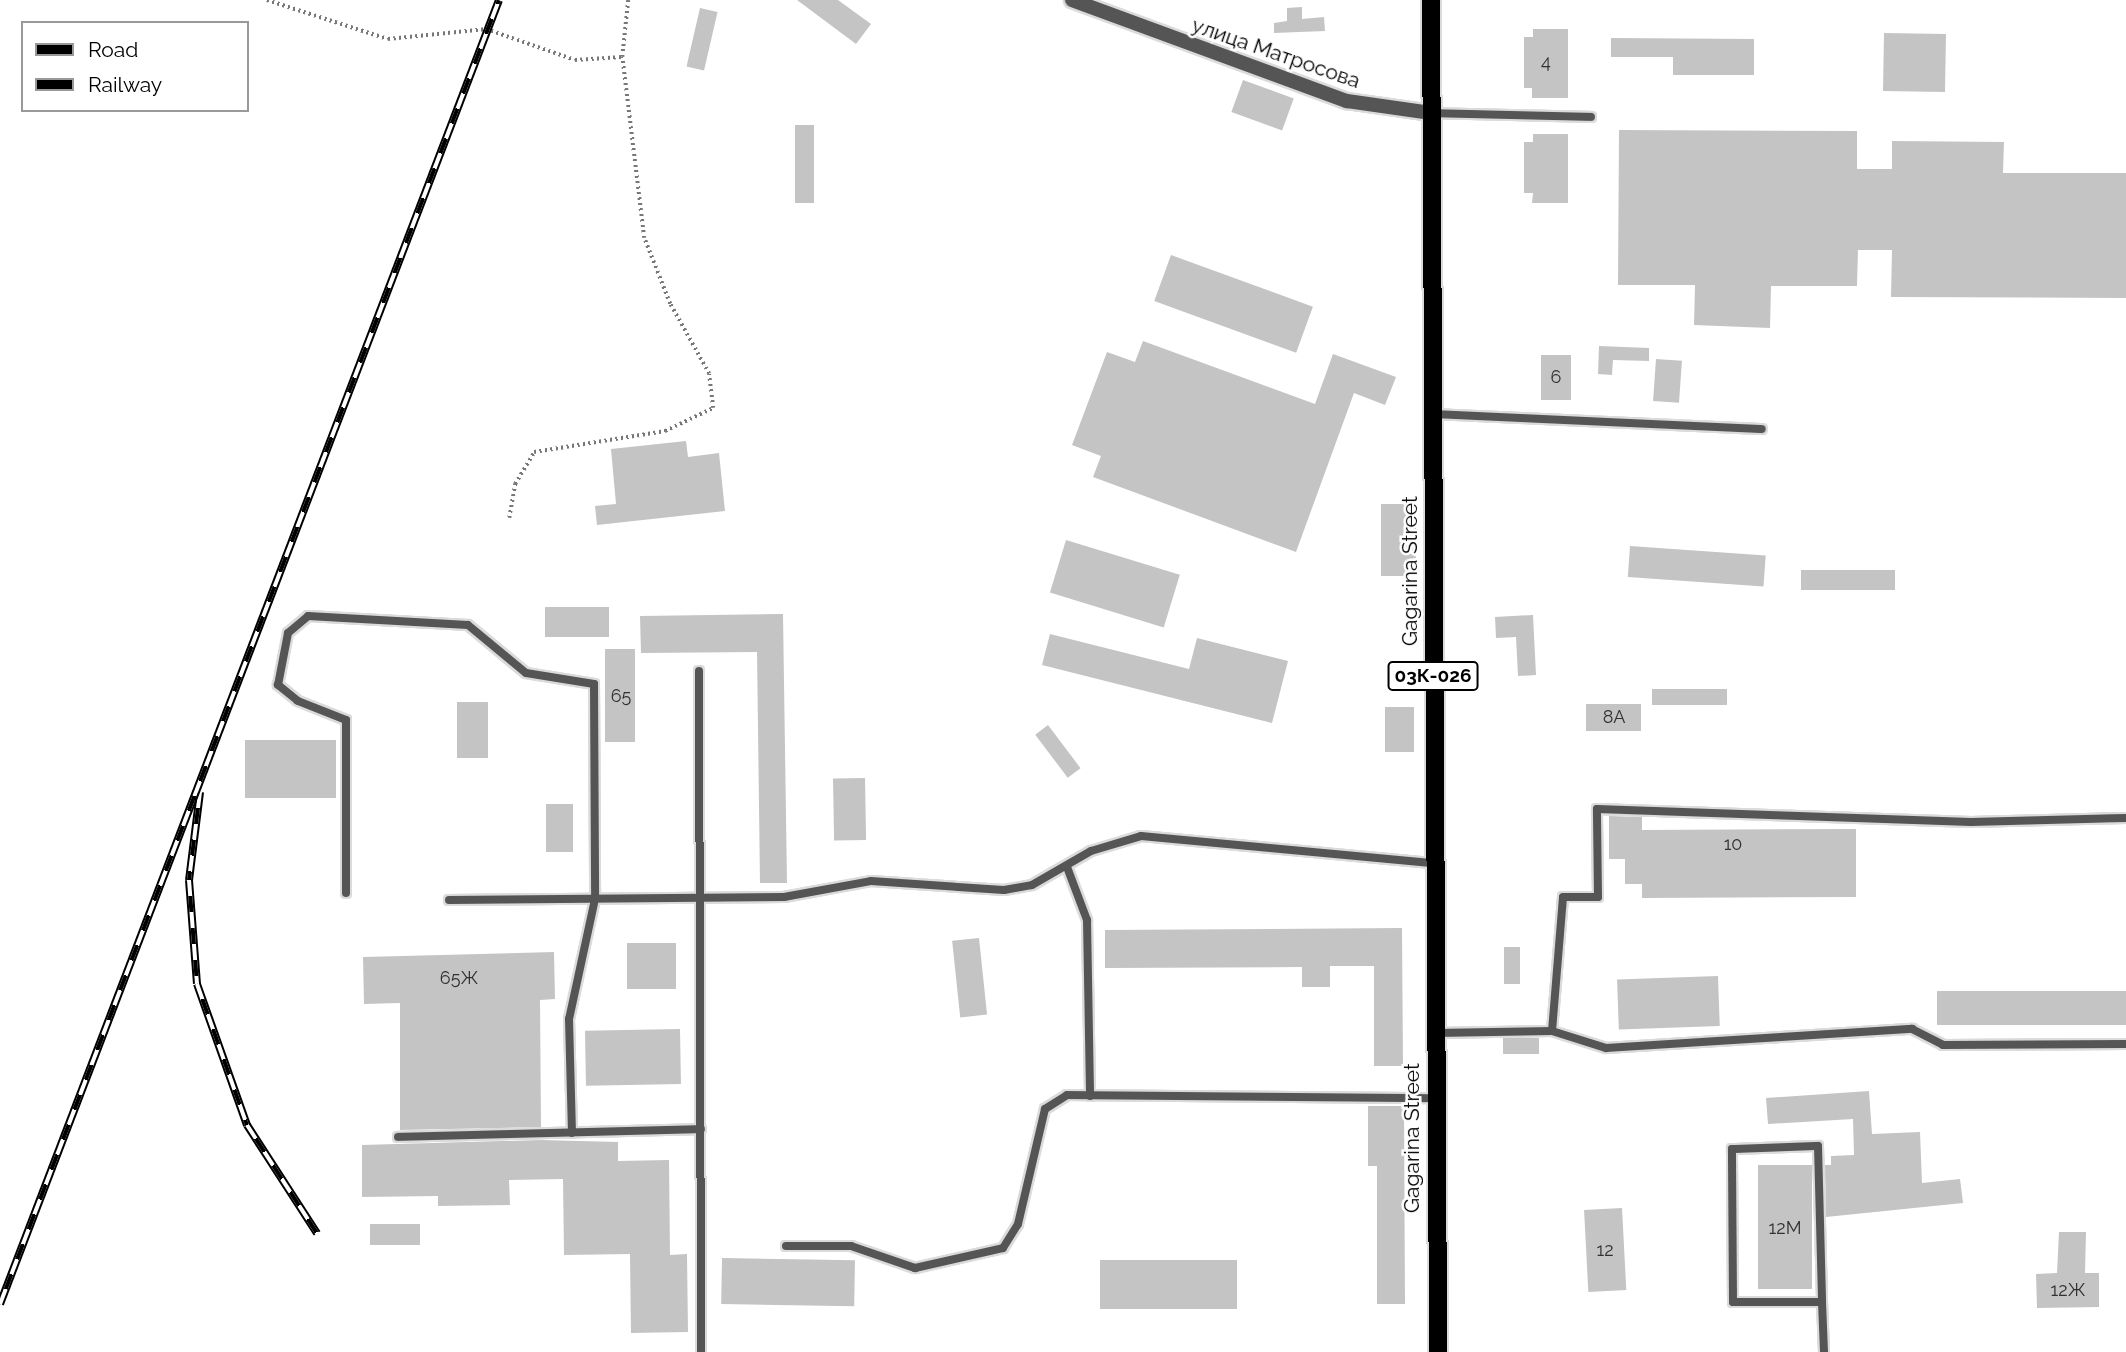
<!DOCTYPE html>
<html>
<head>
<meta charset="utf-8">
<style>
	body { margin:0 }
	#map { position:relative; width:2126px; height:1352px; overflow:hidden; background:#fff; font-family:Raleway,sans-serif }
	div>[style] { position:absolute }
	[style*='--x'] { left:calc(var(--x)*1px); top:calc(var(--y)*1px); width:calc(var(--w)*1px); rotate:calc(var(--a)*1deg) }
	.building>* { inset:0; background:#c4c4c4; transform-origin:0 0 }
	.path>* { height:3.5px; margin-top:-1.75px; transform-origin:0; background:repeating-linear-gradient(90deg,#777 0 2px,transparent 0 5.5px) }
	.roads { filter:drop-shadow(2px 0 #dbdbdb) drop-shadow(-2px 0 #dbdbdb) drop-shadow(0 2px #dbdbdb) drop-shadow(0 -2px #dbdbdb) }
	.service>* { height:8px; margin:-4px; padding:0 4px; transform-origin:4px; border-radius:4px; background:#555 }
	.minor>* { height:14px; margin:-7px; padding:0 7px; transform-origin:7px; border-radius:7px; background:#555 }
	.primary>* { height:18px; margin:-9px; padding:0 9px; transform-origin:9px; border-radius:9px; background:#000 }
	.rail>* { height:8px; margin-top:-4px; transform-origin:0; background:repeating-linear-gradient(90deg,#fff 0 16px,#000 0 32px); box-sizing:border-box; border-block:2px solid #000 }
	span { translate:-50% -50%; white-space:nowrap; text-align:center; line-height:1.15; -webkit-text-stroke:5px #fff; paint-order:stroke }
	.number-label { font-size:18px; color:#313131 }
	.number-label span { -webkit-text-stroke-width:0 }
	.shield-label span { padding:2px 5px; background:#fff; border:2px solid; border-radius:5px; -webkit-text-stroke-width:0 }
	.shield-label { font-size:19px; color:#000; font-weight:700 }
	.street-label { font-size:21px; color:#000 }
	.legend { position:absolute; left:21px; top:21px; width:228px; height:91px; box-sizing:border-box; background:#fff; border:2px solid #999; margin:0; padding:9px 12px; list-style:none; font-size:21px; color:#000 }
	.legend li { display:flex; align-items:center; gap:14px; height:35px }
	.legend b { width:35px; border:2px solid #999 }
</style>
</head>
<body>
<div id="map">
	<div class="building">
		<i style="clip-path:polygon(797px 0,838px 0,871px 24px,856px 44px)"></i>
		<i style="clip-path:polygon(1302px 7px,1302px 19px,1324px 17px,1325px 31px,1274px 33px,1274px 23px,1287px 21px,1287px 8px)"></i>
		<i style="left:700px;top:8px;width:18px;height:60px;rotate:13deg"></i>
		<i style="clip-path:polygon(1533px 29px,1568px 29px,1568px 98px,1532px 98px,1532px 88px,1524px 88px,1524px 37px,1533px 37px)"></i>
		<i style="left:1884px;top:33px;width:62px;height:58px;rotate:1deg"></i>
		<i style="clip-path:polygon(1611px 38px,1754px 39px,1754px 75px,1673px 75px,1673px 57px,1611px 57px)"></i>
		<i style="left:1243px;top:80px;width:54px;height:34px;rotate:20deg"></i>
		<i style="left:795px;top:125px;width:19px;height:78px"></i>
		<i style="clip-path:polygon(1619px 130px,1857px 131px,1857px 169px,1892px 169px,1892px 141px,2004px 142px,2003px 173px,2126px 173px,2126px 298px,1891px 297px,1892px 250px,1858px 250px,1857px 286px,1771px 286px,1770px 328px,1694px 325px,1695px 285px,1618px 285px)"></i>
		<i style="clip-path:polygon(1533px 134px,1568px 134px,1568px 203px,1532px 203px,1533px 193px,1524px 193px,1524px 142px,1533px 142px)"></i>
		<i style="left:1171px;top:255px;width:151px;height:49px;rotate:20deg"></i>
		<i style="clip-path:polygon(1143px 341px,1315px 404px,1333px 354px,1396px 377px,1385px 405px,1354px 393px,1296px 552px,1093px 477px,1101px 456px,1072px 445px,1107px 352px,1135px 362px)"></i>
		<i style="clip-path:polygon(1599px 346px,1649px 348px,1649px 361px,1613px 360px,1612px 375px,1598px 374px)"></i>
		<i style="left:1541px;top:355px;width:30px;height:45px"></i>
		<i style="left:1656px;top:359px;width:26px;height:42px;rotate:4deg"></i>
		<i style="clip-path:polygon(686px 441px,688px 457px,719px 453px,725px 511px,597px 525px,595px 506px,616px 504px,611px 449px)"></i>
		<i style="left:1381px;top:504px;width:35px;height:72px"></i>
		<i style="left:1066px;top:540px;width:119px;height:55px;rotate:17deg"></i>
		<i style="left:1630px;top:546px;width:136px;height:31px;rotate:4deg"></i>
		<i style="left:1801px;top:570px;width:94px;height:20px"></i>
		<i style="left:609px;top:607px;width:30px;height:64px;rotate:90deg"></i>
		<i style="clip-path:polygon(783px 614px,787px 883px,760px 883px,757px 652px,641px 653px,640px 616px)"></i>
		<i style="clip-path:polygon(1533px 615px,1536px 675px,1518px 676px,1516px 637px,1496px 638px,1495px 617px)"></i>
		<i style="clip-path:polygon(1050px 634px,1189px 669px,1197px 638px,1288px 661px,1272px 723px,1042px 665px)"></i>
		<i style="left:605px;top:649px;width:30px;height:93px"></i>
		<i style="left:1652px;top:689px;width:75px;height:16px"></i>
		<i style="left:457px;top:702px;width:31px;height:56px"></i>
		<i style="left:1586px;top:704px;width:55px;height:27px"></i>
		<i style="left:1414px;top:707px;width:45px;height:29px;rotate:90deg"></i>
		<i style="left:1048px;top:725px;width:54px;height:16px;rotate:53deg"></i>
		<i style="left:336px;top:740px;width:58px;height:91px;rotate:90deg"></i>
		<i style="left:865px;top:778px;width:62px;height:32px;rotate:89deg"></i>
		<i style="left:546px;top:804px;width:27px;height:48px"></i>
		<i style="clip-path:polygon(1609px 816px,1642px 817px,1642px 830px,1856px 829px,1856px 897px,1642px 898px,1642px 884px,1625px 884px,1625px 859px,1609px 859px)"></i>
		<i style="clip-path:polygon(1402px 928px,1403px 1066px,1374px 1066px,1374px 966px,1330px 966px,1330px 987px,1302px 987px,1302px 967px,1105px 968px,1105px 930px)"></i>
		<i style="left:979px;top:938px;width:77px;height:27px;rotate:84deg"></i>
		<i style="left:627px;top:943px;width:49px;height:46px"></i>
		<i style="left:1504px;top:947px;width:16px;height:37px"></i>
		<i style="clip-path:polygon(554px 952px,555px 999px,540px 1000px,541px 1127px,400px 1130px,400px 1003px,364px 1004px,363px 957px)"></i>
		<i style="left:1718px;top:976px;width:50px;height:101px;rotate:88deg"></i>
		<i style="left:2126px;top:991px;width:34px;height:189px;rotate:90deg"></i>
		<i style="left:680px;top:1029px;width:55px;height:95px;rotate:89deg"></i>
		<i style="left:1503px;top:1038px;width:36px;height:16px"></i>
		<i style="clip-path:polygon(1869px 1091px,1872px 1134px,1920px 1132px,1922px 1183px,1960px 1179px,1963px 1203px,1826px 1217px,1825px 1165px,1831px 1165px,1831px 1156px,1854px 1155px,1853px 1119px,1768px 1124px,1766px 1098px)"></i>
		<i style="clip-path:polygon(1368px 1106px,1404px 1106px,1405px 1304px,1377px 1304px,1377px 1166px,1368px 1166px)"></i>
		<i style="clip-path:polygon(541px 1140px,618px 1142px,618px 1161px,669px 1160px,670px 1255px,687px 1254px,688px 1332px,631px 1333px,630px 1254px,564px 1255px,563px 1179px,509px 1180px,510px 1205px,438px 1206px,438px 1196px,362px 1197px,362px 1145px)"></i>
		<i style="left:1812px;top:1165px;width:124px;height:54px;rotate:90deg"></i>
		<i style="left:1622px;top:1208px;width:82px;height:38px;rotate:87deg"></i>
		<i style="left:420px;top:1224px;width:21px;height:50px;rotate:90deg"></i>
		<i style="clip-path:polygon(2059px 1232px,2086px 1232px,2085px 1273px,2099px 1273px,2099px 1307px,2037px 1308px,2036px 1274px,2057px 1273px)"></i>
		<i style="left:722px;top:1258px;width:133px;height:46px;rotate:1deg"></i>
		<i style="left:1100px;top:1260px;width:137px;height:49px"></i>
	</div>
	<div class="path">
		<i style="--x:267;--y:0;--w:127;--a:17.9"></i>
		<i style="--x:388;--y:39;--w:99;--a:-5.8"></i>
		<i style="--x:486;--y:29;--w:94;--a:19.2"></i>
		<i style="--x:575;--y:60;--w:47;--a:-3.7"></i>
		<i style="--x:509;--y:518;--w:35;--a:-80"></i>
		<i style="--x:515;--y:484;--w:37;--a:-59"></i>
		<i style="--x:534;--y:452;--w:133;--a:-9.1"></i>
		<i style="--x:665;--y:431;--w:53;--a:-25.6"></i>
		<i style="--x:713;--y:408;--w:34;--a:-97"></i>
		<i style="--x:709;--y:374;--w:80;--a:-119.1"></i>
		<i style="--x:670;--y:304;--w:71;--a:-111.5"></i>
		<i style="--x:644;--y:238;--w:182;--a:-96.9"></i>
		<i style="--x:622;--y:57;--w:57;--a:-84"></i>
	</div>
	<div class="roads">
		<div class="service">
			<i style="--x:1431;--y:113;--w:160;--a:1.4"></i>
			<i style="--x:1432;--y:414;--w:330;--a:2.6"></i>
			<i style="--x:699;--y:671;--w:681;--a:89.83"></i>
			<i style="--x:1067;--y:867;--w:57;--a:69.3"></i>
			<i style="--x:1087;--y:920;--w:176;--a:89"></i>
			<i style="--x:346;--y:893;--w:173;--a:-90"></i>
			<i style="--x:346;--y:720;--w:52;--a:-158.4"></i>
			<i style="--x:298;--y:701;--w:26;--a:-141"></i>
			<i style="--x:278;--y:685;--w:53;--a:-79.1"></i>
			<i style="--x:288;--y:633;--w:26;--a:-40"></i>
			<i style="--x:308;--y:616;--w:160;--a:3.2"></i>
			<i style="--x:468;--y:625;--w:75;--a:39.6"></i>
			<i style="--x:526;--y:673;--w:69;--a:9.2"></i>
			<i style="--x:594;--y:684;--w:215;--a:89.7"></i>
			<i style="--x:595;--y:899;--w:123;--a:102.2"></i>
			<i style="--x:569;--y:1019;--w:114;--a:88.5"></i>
			<i style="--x:449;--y:900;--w:335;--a:-0.5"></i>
			<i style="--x:784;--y:897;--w:88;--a:-10.4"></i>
			<i style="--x:871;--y:881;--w:133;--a:3.9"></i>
			<i style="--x:1004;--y:890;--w:28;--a:-10"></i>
			<i style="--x:1032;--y:885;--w:68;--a:-30"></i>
			<i style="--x:1091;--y:851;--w:52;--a:-16.7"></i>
			<i style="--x:1141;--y:836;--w:294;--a:5.3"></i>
			<i style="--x:1552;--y:1031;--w:134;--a:-85.3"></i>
			<i style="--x:1563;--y:897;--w:35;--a:0"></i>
			<i style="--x:1598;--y:897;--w:88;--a:-90.7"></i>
			<i style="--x:1597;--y:809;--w:374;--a:2"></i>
			<i style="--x:1971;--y:822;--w:155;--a:-1.5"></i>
			<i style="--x:1435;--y:1033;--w:117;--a:-1"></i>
			<i style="--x:1552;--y:1031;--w:57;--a:17.5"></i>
			<i style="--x:1606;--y:1048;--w:307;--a:-3.6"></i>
			<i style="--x:1912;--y:1029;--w:35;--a:27"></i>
			<i style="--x:1943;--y:1045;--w:183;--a:-0.3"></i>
			<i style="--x:398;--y:1137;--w:303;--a:-1.5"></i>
			<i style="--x:786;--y:1246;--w:65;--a:0"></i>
			<i style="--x:851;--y:1246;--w:68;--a:19"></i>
			<i style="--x:915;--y:1268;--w:90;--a:-12.8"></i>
			<i style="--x:1003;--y:1248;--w:28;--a:-58"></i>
			<i style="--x:1018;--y:1224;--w:118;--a:-76.8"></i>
			<i style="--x:1045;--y:1109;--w:26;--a:-32"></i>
			<i style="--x:1067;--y:1095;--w:366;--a:0.5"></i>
			<i style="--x:1822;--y:1302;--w:89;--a:180"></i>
			<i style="--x:1733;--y:1302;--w:153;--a:-90.4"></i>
			<i style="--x:1732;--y:1149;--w:86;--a:-2"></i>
			<i style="--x:1818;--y:1146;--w:156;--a:88.5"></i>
			<i style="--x:1822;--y:1302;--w:50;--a:87.7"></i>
		</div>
		<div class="minor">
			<i style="--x:1072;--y:0;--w:293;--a:20.2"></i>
			<i style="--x:1347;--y:101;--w:85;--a:8.1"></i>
		</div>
		<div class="primary">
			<i style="--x:1431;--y:0;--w:1352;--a:89.7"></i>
		</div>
	</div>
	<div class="rail">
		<i style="--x:200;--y:792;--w:89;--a:97.1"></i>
		<i style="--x:189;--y:880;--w:104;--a:85.6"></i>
		<i style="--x:197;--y:984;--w:150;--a:70.5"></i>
		<i style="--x:247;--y:1125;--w:129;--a:57.1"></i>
		<i style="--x:0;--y:1304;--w:1396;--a:-69.06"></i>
	</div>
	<div class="number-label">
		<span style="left:1546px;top:62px">4</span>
		<span style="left:1556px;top:377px">6</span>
		<span style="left:621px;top:696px">65</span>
		<span style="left:1614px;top:717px">8А</span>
		<span style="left:1733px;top:844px">10</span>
		<span style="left:459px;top:978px">65Ж</span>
		<span style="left:1785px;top:1228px">12М</span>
		<span style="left:1605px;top:1250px">12</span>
		<span style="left:2068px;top:1290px">12Ж</span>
	</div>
	<div class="shield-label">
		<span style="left:1433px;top:676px">03К-026</span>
	</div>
	<div class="street-label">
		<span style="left:1276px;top:53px;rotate:19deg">улица Матросова</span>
		<span style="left:1410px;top:571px;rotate:-90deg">Gagarina Street</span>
		<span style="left:1412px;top:1138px;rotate:-90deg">Gagarina Street</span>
	</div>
	<ul class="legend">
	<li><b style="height:9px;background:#000"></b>Road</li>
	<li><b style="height:9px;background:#000"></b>Railway</li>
	</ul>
</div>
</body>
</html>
